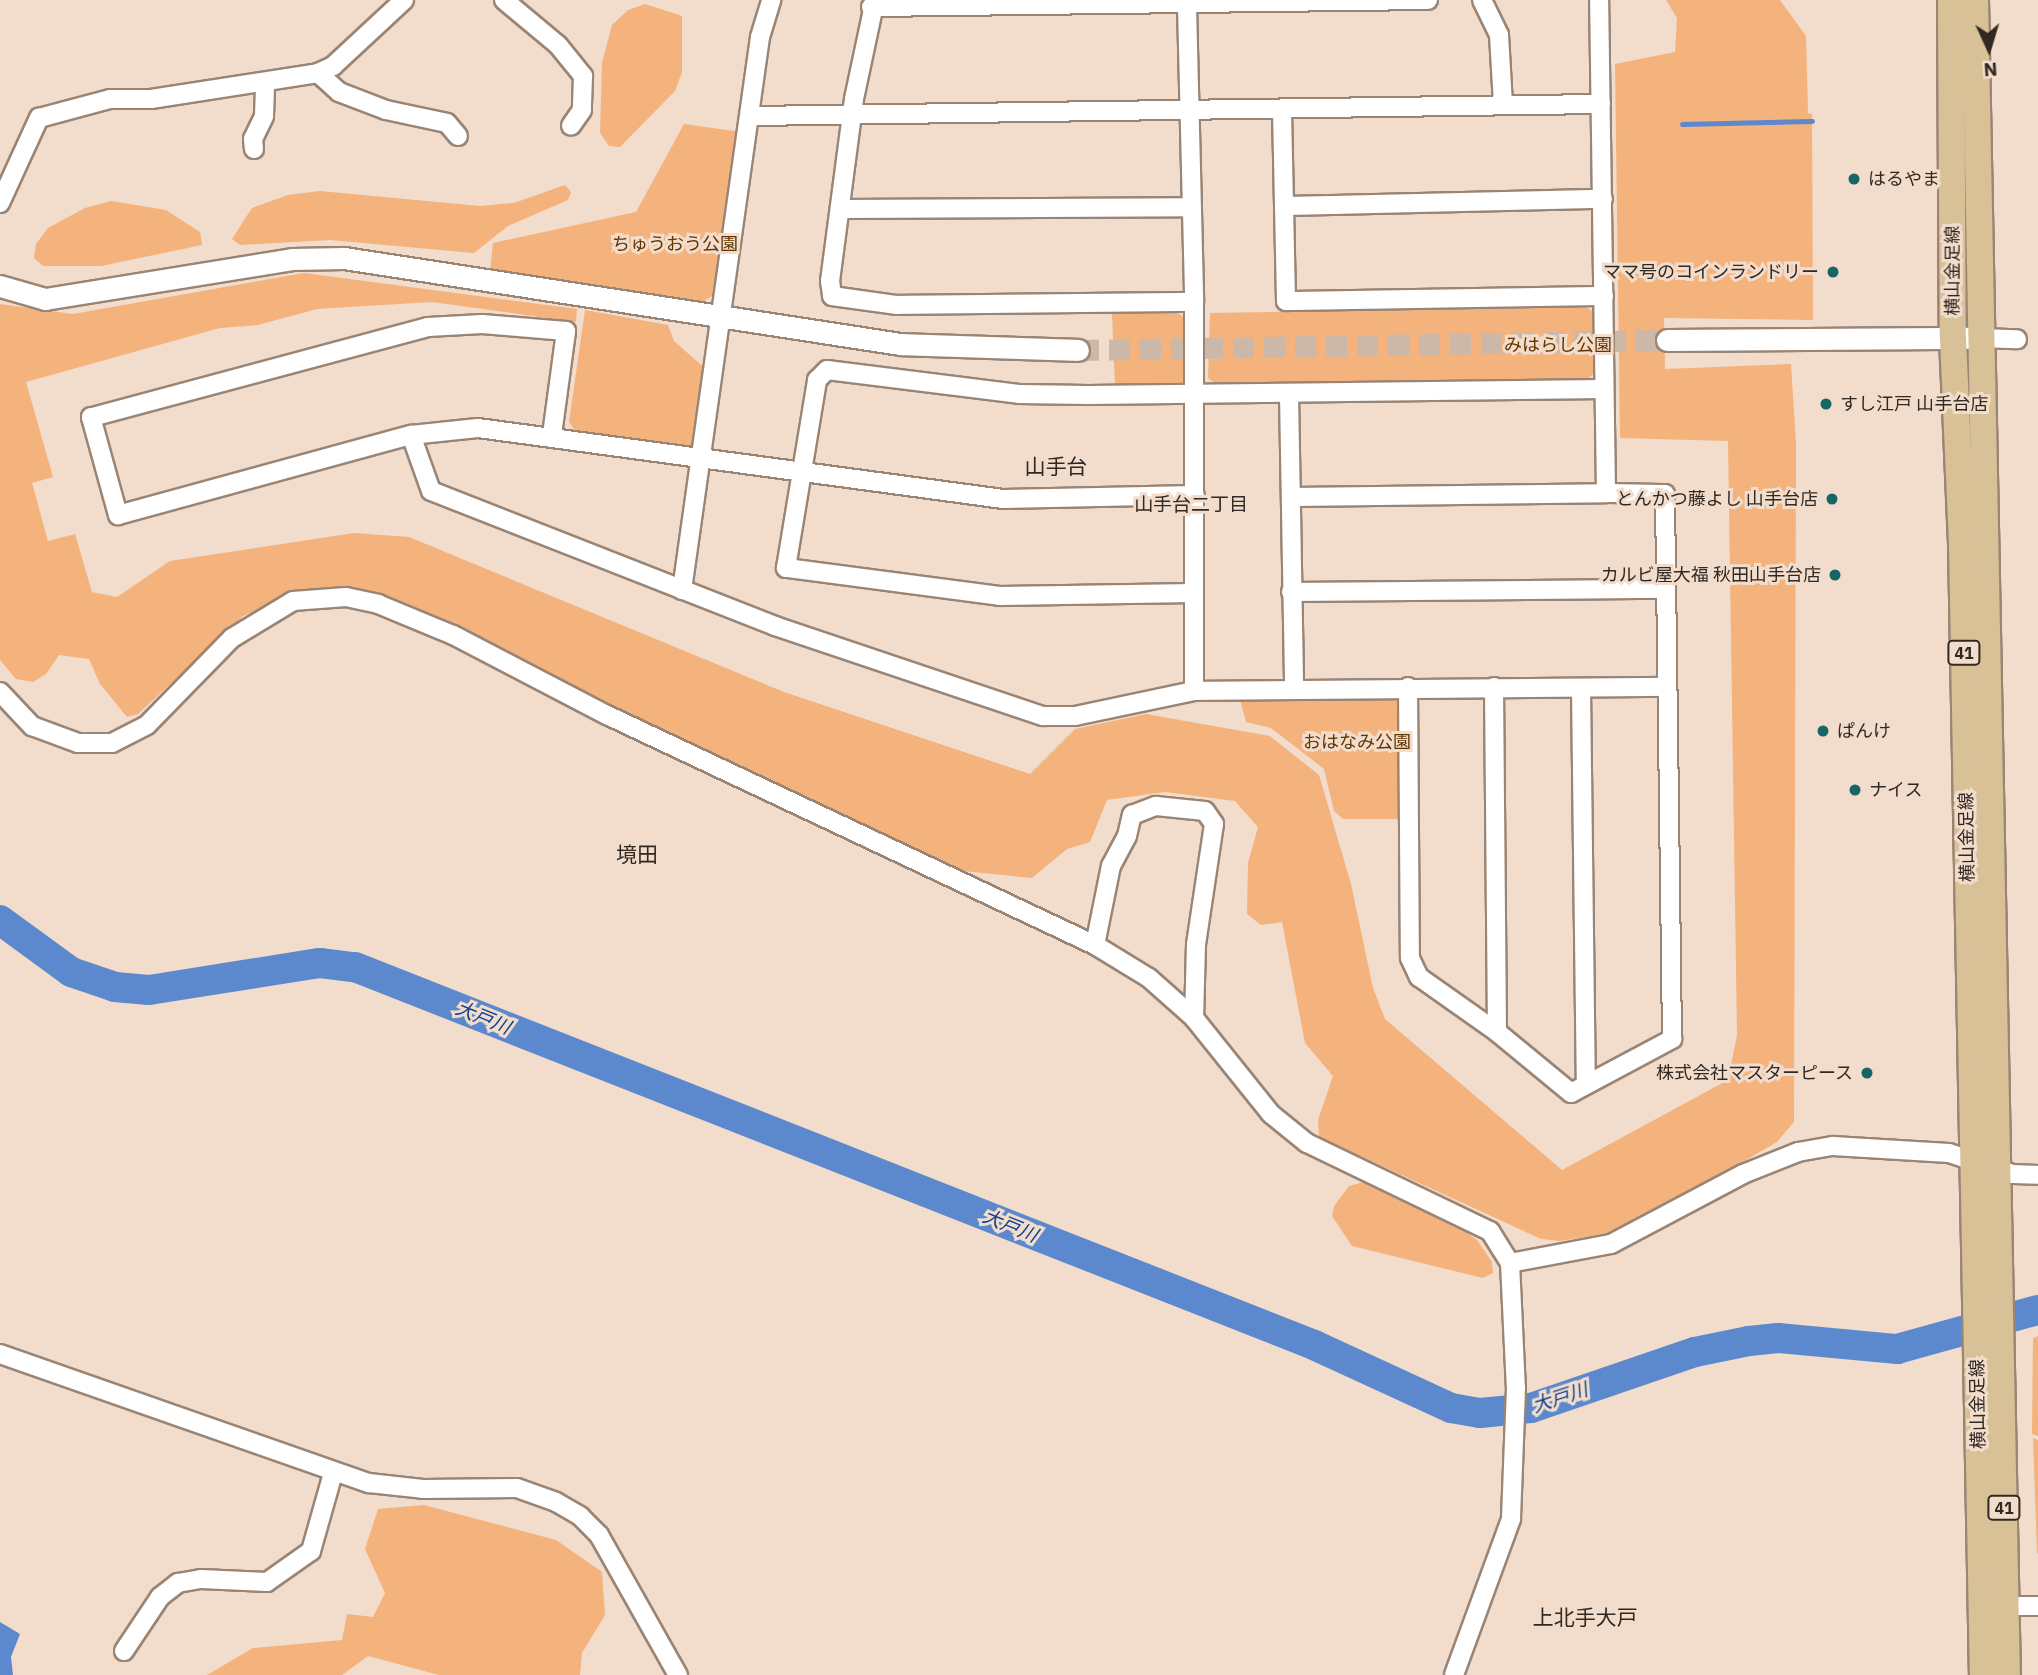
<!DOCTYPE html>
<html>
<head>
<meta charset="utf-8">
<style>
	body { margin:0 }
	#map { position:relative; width:2038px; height:1675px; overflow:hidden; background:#f2dccb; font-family:"IBM Plex Sans","Noto Sans JP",sans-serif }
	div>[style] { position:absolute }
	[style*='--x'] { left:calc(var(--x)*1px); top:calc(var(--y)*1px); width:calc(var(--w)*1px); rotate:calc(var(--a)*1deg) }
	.green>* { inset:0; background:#f4b27d }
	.water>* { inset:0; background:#5c88cd }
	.stream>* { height:5px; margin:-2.5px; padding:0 2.5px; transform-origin:2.5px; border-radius:2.5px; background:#5c88cd }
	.river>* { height:30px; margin:-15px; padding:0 15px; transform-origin:15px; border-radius:15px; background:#5c88cd }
	.tertiary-tunnel>* { height:21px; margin-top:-10.5px; transform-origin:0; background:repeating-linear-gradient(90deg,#cbb8a9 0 21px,transparent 0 31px) }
	.roads { filter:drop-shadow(2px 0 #9a8575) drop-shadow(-2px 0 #9a8575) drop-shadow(0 2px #9a8575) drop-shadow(0 -2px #9a8575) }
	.minor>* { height:18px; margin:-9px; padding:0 9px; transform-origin:9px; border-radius:9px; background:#fff }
	.tertiary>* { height:21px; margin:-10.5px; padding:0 10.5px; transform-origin:10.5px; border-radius:10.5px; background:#fff }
	.primary>* { height:26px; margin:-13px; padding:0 13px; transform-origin:13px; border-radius:13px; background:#d8c097 }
	.dots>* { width:19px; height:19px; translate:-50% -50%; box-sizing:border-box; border:4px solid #f2dccb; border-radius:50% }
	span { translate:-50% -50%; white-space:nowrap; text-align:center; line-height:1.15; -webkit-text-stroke:6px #f2dccb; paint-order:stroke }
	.shield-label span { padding:2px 5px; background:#f2dccb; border:2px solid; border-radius:5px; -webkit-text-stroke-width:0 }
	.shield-label { font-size:16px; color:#302822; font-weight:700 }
	.poi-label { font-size:18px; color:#302822 }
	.left { translate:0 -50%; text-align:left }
	.right { translate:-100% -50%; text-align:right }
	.park-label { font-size:18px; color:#623400 }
	.street-label { font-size:18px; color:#302822 }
	.neighbourhood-label { font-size:19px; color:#302822 }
	.water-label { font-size:19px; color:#0a4294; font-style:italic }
	.quarter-label { font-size:21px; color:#302822 }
	.north { position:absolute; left:1954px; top:14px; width:70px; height:70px; -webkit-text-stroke:5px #f2dccb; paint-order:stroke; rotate:176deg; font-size:19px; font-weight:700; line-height:28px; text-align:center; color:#302822 }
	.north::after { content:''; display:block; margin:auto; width:24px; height:32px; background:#302822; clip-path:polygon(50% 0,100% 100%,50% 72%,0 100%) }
</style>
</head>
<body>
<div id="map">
	<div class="green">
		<i style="clip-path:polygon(1666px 0,1780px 0,1806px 36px,1808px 113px,1812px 114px,1813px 320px,1664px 318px,1665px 369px,1791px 364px,1796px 442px,1794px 1122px,1777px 1142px,1623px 1231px,1560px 1241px,1541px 1239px,1319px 1137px,1318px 1120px,1333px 1076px,1305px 1043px,1282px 922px,1261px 925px,1247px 914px,1248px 863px,1258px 827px,1235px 801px,1165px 792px,1107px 800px,1090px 842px,1067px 849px,1032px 878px,963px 871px,639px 721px,442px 621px,398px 602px,343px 587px,294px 594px,243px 616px,138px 714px,127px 717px,100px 684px,89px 659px,59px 655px,46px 674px,33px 682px,16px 679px,0 660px,0 304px,73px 314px,304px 273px,577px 309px,576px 322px,432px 302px,317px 309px,258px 325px,220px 328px,26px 382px,53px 477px,32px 483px,48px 541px,75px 534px,92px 592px,117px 597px,170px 561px,354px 533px,409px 537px,784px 692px,1030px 774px,1075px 729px,1146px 714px,1270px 736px,1319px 775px,1351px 884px,1373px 988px,1385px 1019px,1562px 1170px,1728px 1080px,1737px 1035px,1728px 441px,1620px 438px,1615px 64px,1675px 52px,1677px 18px)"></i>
		<i style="clip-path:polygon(645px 4px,682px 16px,682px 72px,675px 91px,620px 147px,609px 146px,600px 133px,602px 63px,612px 25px,628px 10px)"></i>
		<i style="clip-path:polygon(684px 124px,741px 132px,721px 291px,700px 303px,490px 272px,493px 243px,636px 212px)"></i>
		<i style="clip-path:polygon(565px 185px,571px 192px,568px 200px,508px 226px,474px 253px,330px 240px,240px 245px,232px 239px,252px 208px,288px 195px,320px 191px,480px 206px,514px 203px)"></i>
		<i style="clip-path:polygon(111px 201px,166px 210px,200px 232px,202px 245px,101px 266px,43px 266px,34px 258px,36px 244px,48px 228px,85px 208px)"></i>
		<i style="clip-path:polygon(1586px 307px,1595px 313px,1597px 370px,1585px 382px,1216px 384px,1208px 378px,1210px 313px)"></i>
		<i style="clip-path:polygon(585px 310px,668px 325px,674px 341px,708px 371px,697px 436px,690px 447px,576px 432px,569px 422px)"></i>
		<i style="clip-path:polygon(1178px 313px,1185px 318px,1186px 381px,1178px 386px,1115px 387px,1112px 314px)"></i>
		<i style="clip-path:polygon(1399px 695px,1403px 819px,1343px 819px,1334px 811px,1324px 769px,1271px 728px,1246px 722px,1240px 699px)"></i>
		<i style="clip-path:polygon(1364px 1182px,1445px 1217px,1477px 1240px,1492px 1262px,1493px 1273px,1483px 1278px,1352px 1246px,1332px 1216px,1334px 1206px,1349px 1186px)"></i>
		<i style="clip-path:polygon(2038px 1336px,2038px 1436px,2032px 1434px,2033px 1338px)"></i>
		<i style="clip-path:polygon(2033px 1438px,2038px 1440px,2038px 1554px,2037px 1553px)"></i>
		<i style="clip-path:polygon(424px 1505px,556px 1540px,602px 1572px,605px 1615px,582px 1653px,580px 1675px,439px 1675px,368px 1656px,342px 1675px,207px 1675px,253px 1648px,342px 1640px,347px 1614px,373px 1617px,385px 1593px,365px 1549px,378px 1509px)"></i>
	</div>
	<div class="water">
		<i style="clip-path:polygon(0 1622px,20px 1634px,11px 1657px,13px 1675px,0 1675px)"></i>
	</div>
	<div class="stream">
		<i style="--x:1682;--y:124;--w:130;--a:-1.3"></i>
	</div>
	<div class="river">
		<i style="--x:0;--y:920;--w:88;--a:36.2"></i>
		<i style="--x:71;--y:972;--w:46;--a:18.8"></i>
		<i style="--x:115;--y:987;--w:34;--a:5"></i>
		<i style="--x:149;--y:990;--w:173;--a:-9"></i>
		<i style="--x:320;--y:963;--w:35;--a:7"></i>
		<i style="--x:355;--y:967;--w:1031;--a:21.51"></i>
		<i style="--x:1314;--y:1345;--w:151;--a:24.7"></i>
		<i style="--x:1451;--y:1408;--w:29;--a:10"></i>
		<i style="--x:1480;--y:1413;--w:51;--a:-5.6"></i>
		<i style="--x:1531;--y:1408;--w:173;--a:-18.9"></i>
		<i style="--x:1695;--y:1352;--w:55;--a:-11.5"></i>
		<i style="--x:1749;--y:1341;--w:29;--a:-6"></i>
		<i style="--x:1778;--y:1338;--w:120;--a:5.3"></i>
		<i style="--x:1897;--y:1349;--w:146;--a:-15.5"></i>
	</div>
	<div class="tertiary-tunnel">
		<i style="--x:1078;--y:350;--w:589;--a:-0.97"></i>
	</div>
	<div class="roads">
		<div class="minor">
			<i style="--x:504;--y:0;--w:70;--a:39.8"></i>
			<i style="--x:558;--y:45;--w:40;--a:51"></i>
			<i style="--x:583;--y:76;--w:34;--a:92"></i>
			<i style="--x:582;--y:110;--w:19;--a:125"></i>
			<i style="--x:875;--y:0;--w:101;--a:102"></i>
			<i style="--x:854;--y:99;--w:184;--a:97.5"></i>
			<i style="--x:830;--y:281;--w:15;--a:82"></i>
			<i style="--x:832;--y:296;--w:66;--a:7.9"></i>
			<i style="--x:897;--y:305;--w:297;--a:-0.6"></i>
			<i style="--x:1482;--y:0;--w:39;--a:64"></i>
			<i style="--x:1499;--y:35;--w:70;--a:86.7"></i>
			<i style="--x:1187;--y:6;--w:296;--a:88.6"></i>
			<i style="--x:1194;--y:302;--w:389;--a:90"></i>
			<i style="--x:871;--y:7;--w:557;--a:-0.72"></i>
			<i style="--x:318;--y:73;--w:28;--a:42"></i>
			<i style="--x:339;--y:92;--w:50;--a:21"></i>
			<i style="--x:386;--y:110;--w:62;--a:12"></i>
			<i style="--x:447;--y:123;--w:17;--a:50"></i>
			<i style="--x:1282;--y:110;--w:191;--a:88.8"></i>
			<i style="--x:1286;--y:301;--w:318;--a:-0.9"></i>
			<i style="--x:751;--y:116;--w:850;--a:-0.81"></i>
			<i style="--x:254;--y:149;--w:10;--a:-96"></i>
			<i style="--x:253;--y:139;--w:25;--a:-64"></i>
			<i style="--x:264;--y:116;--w:34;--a:-88"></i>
			<i style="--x:0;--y:203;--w:94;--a:-65.4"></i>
			<i style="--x:39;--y:118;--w:73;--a:-15"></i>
			<i style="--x:110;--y:99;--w:41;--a:0"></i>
			<i style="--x:151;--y:99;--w:169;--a:-8.8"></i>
			<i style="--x:318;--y:73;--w:17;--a:-25"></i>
			<i style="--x:333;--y:66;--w:97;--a:-42.9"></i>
			<i style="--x:1284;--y:206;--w:319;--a:-1.3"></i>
			<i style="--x:842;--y:209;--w:349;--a:-0.3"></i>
			<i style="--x:1979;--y:338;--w:38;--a:2"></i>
			<i style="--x:1289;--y:394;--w:295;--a:89"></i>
			<i style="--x:411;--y:435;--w:59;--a:70.3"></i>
			<i style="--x:431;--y:491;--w:370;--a:21.4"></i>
			<i style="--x:775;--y:626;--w:283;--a:18.6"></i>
			<i style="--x:1043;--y:716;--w:32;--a:0"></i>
			<i style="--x:1075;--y:716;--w:122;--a:-11.9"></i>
			<i style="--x:1194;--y:691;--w:472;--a:-0.5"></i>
			<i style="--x:552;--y:435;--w:105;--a:-82.3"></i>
			<i style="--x:566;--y:331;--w:84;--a:-175.2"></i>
			<i style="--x:482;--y:324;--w:54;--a:176.8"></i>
			<i style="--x:428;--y:327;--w:349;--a:165"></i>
			<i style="--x:91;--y:417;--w:102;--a:74.6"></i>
			<i style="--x:118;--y:515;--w:304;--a:-15.3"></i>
			<i style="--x:411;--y:435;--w:67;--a:-6"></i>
			<i style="--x:478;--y:428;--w:530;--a:7.7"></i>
			<i style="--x:1003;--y:499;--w:192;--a:-1.2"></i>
			<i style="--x:1292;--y:497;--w:314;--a:-0.7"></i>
			<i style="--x:682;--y:590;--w:558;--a:-81.97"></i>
			<i style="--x:760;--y:37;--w:39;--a:-73"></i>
			<i style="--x:1291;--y:592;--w:375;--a:-0.5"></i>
			<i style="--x:1194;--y:593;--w:194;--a:179.1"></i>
			<i style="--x:1000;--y:596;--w:216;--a:-172.5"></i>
			<i style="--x:786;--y:568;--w:191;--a:-80.6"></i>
			<i style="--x:817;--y:380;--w:14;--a:-45"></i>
			<i style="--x:827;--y:370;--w:193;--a:7.1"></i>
			<i style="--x:1019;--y:394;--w:69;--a:0.8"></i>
			<i style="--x:1088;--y:395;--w:516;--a:-0.67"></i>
			<i style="--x:1408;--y:687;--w:271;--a:89.6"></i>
			<i style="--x:1410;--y:958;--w:21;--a:65"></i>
			<i style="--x:1419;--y:977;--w:95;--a:35.2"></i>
			<i style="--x:1497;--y:1032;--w:96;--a:39.5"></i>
			<i style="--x:1571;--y:1093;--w:115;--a:-28.1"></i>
			<i style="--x:1672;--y:1039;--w:545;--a:-90.74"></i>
			<i style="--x:1665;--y:494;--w:59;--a:-179"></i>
			<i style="--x:1606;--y:493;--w:493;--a:-90.8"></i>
			<i style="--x:1494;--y:687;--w:345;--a:89.5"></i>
			<i style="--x:1581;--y:688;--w:395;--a:89.3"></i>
			<i style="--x:0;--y:692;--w:47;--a:46.7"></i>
			<i style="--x:32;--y:726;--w:49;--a:20.3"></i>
			<i style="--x:78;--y:743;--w:34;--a:0"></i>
			<i style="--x:112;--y:743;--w:39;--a:-27"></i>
			<i style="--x:147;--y:725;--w:122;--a:-45.7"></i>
			<i style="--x:232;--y:638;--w:71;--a:-31.2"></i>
			<i style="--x:293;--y:601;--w:53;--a:-4.3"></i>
			<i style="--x:346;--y:597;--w:33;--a:12"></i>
			<i style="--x:378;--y:604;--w:81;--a:22.5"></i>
			<i style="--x:453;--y:635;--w:174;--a:27.5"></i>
			<i style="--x:607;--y:715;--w:539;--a:25.24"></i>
			<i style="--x:1095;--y:945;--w:63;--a:31.4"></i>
			<i style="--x:1149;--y:978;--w:60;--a:41.6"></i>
			<i style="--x:1194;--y:1018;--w:123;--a:51.3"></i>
			<i style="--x:1271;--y:1114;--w:46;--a:38.9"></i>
			<i style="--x:1307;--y:1143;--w:203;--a:25.7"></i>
			<i style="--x:1490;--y:1231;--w:38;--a:58"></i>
			<i style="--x:1510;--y:1263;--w:125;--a:87.3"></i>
			<i style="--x:1516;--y:1388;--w:131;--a:92.2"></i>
			<i style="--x:1511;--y:1519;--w:166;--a:110.1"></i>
			<i style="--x:1095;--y:945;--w:81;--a:-78.6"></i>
			<i style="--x:1111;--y:866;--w:34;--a:-62"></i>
			<i style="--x:1127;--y:836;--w:22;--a:-77"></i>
			<i style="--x:1132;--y:815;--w:26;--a:-21"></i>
			<i style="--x:1156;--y:806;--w:49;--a:5.8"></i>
			<i style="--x:1205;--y:811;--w:16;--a:55"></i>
			<i style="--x:1214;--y:824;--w:121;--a:98.5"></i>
			<i style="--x:1196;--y:944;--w:74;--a:91.5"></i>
			<i style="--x:1510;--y:1263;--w:103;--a:-10.7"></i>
			<i style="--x:1611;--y:1244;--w:149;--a:-27.9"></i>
			<i style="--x:1743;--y:1174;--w:59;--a:-21.8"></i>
			<i style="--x:1798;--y:1152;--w:36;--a:-10"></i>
			<i style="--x:1833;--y:1146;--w:116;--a:3.5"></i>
			<i style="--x:1949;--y:1153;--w:67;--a:18.2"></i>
			<i style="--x:2013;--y:1174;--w:25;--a:2"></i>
			<i style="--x:0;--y:1354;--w:391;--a:19.3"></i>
			<i style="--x:369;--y:1483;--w:54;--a:6.3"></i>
			<i style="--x:423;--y:1489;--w:94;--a:-0.6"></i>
			<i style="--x:517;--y:1488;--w:41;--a:19.7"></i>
			<i style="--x:556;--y:1502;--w:28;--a:30"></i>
			<i style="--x:580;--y:1516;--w:27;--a:45"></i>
			<i style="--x:599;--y:1535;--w:161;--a:60.6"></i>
			<i style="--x:1996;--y:1606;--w:42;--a:0"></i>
			<i style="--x:124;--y:1651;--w:65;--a:-56.3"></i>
			<i style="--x:160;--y:1597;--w:23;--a:-38"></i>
			<i style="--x:178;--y:1583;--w:23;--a:-10"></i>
			<i style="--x:201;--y:1579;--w:66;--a:2.6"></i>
			<i style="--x:267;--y:1582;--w:54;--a:-35.2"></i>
			<i style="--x:311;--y:1551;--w:81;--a:-74.2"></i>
		</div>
		<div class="tertiary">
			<i style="--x:0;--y:286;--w:47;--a:16.1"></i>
			<i style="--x:45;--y:299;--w:250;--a:-9.2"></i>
			<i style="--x:292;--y:259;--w:52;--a:-1.1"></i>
			<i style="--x:344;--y:258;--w:563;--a:8.79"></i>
			<i style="--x:900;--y:344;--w:178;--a:1.9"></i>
			<i style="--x:1667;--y:340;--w:312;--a:-0.4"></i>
		</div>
		<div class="primary">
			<i style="--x:1951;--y:0;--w:338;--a:89.7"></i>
			<i style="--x:1953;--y:338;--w:207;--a:87.5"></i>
			<i style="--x:1962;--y:545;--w:1130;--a:88.94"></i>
			<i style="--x:1975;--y:0;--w:1675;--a:88.91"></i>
		</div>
	</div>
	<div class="dots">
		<i style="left:1854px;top:179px;background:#176666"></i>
		<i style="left:1833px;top:272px;background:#176666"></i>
		<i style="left:1826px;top:404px;background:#176666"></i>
		<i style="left:1832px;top:499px;background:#176666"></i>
		<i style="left:1835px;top:575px;background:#176666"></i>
		<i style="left:1823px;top:731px;background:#176666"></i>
		<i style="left:1855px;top:790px;background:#176666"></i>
		<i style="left:1867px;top:1073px;background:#176666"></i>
	</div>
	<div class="shield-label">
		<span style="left:1964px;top:653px">41</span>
		<span style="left:2004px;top:1508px">41</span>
	</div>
	<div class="poi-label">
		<span class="left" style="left:1868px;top:179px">はるやま</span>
		<span class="right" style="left:1819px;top:272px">ママ号のコインランドリー</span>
		<span class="left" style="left:1840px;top:404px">すし江戸 山手台店</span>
		<span class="right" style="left:1818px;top:499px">とんかつ藤よし 山手台店</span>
		<span class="right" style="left:1821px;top:575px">カルビ屋大福 秋田山手台店</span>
		<span class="left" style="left:1837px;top:731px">ぱんけ</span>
		<span class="left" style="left:1869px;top:790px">ナイス</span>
		<span class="right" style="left:1853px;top:1073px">株式会社マスターピース</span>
	</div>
	<div class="park-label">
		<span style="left:675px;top:244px">ちゅうおう公園</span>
		<span style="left:1558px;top:345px">みはらし公園</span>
		<span style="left:1357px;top:742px">おはなみ公園</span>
	</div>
	<div class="street-label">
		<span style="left:1953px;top:271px;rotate:-90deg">横山金足線</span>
		<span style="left:1967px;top:837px;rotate:-91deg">横山金足線</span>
		<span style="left:1978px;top:1404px;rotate:-91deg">横山金足線</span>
	</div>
	<div class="neighbourhood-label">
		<span style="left:1191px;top:505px">山手台二丁目</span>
	</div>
	<div class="water-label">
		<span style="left:483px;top:1018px;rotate:22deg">大戸川</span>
		<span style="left:1010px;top:1226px;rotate:22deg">大戸川</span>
		<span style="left:1560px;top:1398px;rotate:-18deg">大戸川</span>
	</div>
	<div class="quarter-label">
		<span style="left:1056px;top:466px">山手台</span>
		<span style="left:637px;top:854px">境田</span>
		<span style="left:1585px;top:1617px">上北手大戸</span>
	</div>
	<div class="north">N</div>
</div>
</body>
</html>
